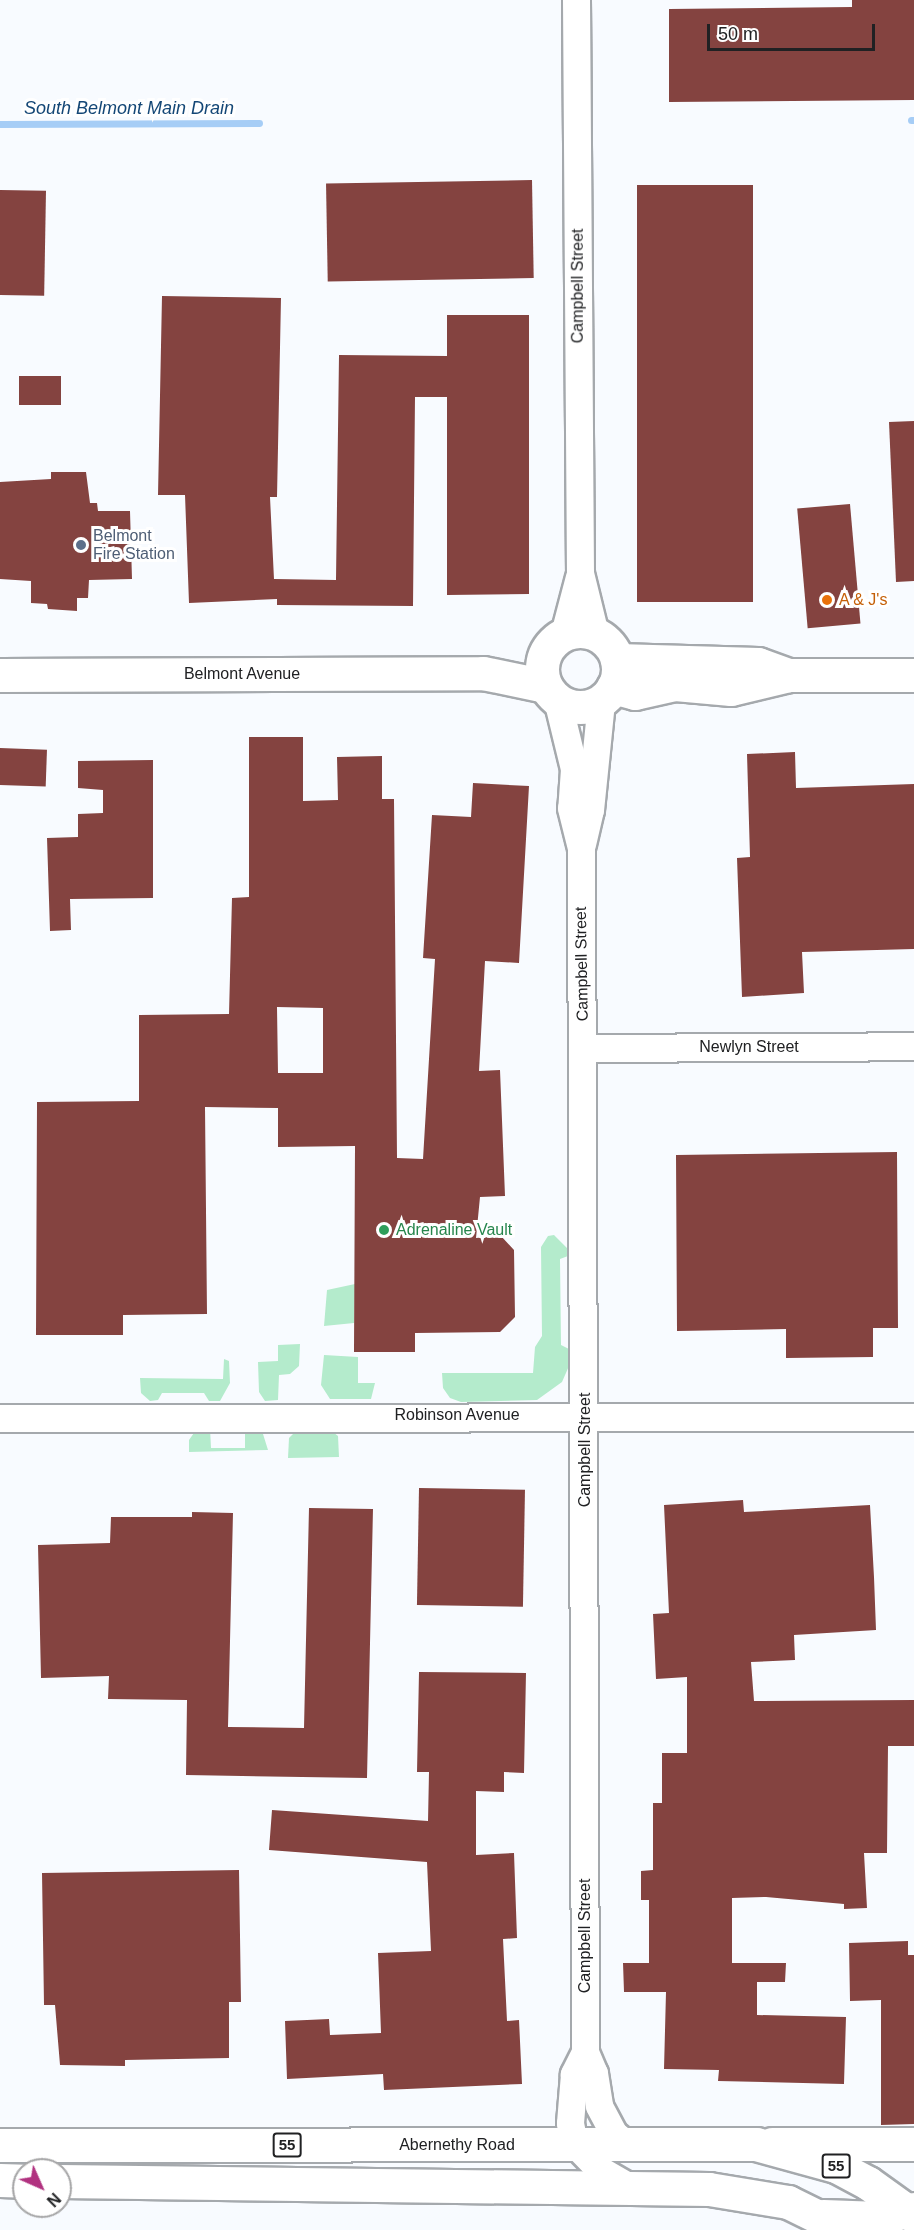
<!DOCTYPE html>
<html>
<head>
<meta charset="utf-8">
<style>
	body { margin:0 }
	#map { position:relative; width:914px; height:2230px; overflow:hidden; background:#f8fbff; font-family:Helvetica,sans-serif }
	div>[style] { position:absolute }
	[style*='--x'] { left:calc(var(--x)*1px); top:calc(var(--y)*1px); width:calc(var(--w)*1px); rotate:calc(var(--a)*1deg) }
	.green>* { inset:0; background:#b4ebcc }
	.stream>* { height:7px; margin:-3.5px; padding:0 3.5px; transform-origin:3.5px; border-radius:3.5px; background:#a6cdf6 }
	.building>* { inset:0; background:#844340; transform-origin:0 0 }
	.roads { filter:drop-shadow(2px 0 #a5a9ad) drop-shadow(-2px 0 #a5a9ad) drop-shadow(0 2px #a5a9ad) drop-shadow(0 -2px #a5a9ad) }
	.street>* { height:27px; margin:-13.5px; padding:0 13.5px; transform-origin:13.5px; border-radius:13.5px; background:#fff }
	.secondary>* { height:33px; margin:-16.5px; padding:0 16.5px; transform-origin:16.5px; border-radius:16.5px; background:#fff }
	.secondary>.ring { margin:-16.5px; padding:0; box-sizing:content-box; background:none; border:33px solid #fff; border-radius:50% }
	.primary>* { height:33px; margin:-16.5px; padding:0 16.5px; transform-origin:16.5px; border-radius:16.5px; background:#fff }
	.dots>* { width:16px; height:16px; translate:-50% -50%; box-sizing:border-box; border:3px solid #fff; border-radius:50% }
	span { translate:-50% -50%; white-space:nowrap; text-align:center; line-height:1.15; -webkit-text-stroke:6px #fff; paint-order:stroke }
	.shield-label span { padding:2px 4px; background:#fff; border:2px solid; border-radius:4px; -webkit-text-stroke-width:0 }
	.shield-label { font-size:15px; color:#202123; font-weight:700 }
	.street-label { font-size:16px; color:#202123 }
	.service-label { font-size:16px; color:#4e5e75 }
	.left { translate:0 -50%; text-align:left }
	.food-label { font-size:16px; color:#c56008 }
	.leisure-label { font-size:16px; color:#27864d }
	.water-label { font-size:18px; color:#144776; font-style:italic }
	.north { position:absolute; left:12px; top:2158px; width:60px; height:60px; box-sizing:border-box; background:#fff; border:2px solid #a6a6a7; border-radius:50%; rotate:135deg; font-size:16px; font-weight:700; line-height:24px; text-align:center; color:#202123 }
	.north::after { content:''; display:block; margin:auto; width:21px; height:27px; background:#b13280; clip-path:polygon(50% 0,100% 100%,50% 72%,0 100%) }
	.scale { position:absolute; left:707px; top:24px; width:168px; height:27px; box-sizing:border-box; border:3px solid #202123; border-top:0; padding-left:8px; font-size:18px; line-height:21px; white-space:nowrap; color:#202123; -webkit-text-stroke:4px #fff; paint-order:stroke }
</style>
</head>
<body>
<div id="map">
	<div class="green">
		<i style="clip-path:polygon(554px 1235px,569px 1250px,568px 1256px,560px 1259px,561px 1345px,569px 1349px,569px 1366px,562px 1382px,537px 1400px,461px 1402px,450px 1398px,443px 1388px,442px 1373px,533px 1373px,535px 1347px,542px 1336px,541px 1247px,548px 1236px)"></i>
		<i style="clip-path:polygon(355px 1284px,354px 1323px,324px 1326px,327px 1290px)"></i>
		<i style="clip-path:polygon(300px 1344px,299px 1366px,290px 1374px,279px 1375px,278px 1400px,265px 1401px,259px 1392px,258px 1362px,278px 1361px,278px 1345px)"></i>
		<i style="clip-path:polygon(324px 1355px,358px 1357px,358px 1383px,375px 1383px,371px 1399px,330px 1399px,321px 1385px)"></i>
		<i style="clip-path:polygon(224px 1359px,229px 1361px,230px 1383px,220px 1401px,209px 1401px,204px 1393px,162px 1393px,158px 1400px,150px 1401px,141px 1393px,140px 1378px,223px 1379px)"></i>
		<i style="clip-path:polygon(210px 1428px,211px 1448px,245px 1448px,245px 1428px,263px 1434px,268px 1450px,189px 1452px,189px 1440px,196px 1430px)"></i>
		<i style="clip-path:polygon(329px 1429px,338px 1436px,339px 1457px,288px 1458px,289px 1438px,296px 1431px)"></i>
	</div>
	<div class="stream">
		<i style="--x:911;--y:120;--w:3;--a:0"></i>
		<i style="--x:0;--y:124;--w:259;--a:-0.2"></i>
	</div>
	<div class="building">
		<i style="clip-path:polygon(852px 0,914px 0,914px 100px,669px 102px,669px 9px,852px 7px)"></i>
		<i style="left:532px;top:180px;width:98px;height:206px;rotate:89deg"></i>
		<i style="left:637px;top:185px;width:116px;height:417px"></i>
		<i style="left:0;top:190px;width:46px;height:105px;rotate:1deg"></i>
		<i style="clip-path:polygon(162px 296px,281px 298px,277px 497px,270px 497px,274px 579px,336px 580px,339px 355px,447px 356px,447px 315px,529px 315px,529px 594px,447px 595px,447px 397px,415px 397px,413px 606px,277px 605px,277px 599px,189px 603px,185px 495px,158px 495px)"></i>
		<i style="left:61px;top:376px;width:29px;height:42px;rotate:90deg"></i>
		<i style="clip-path:polygon(914px 421px,914px 581px,896px 582px,889px 422px)"></i>
		<i style="clip-path:polygon(51px 472px,86px 472px,90px 503px,97px 503px,98px 511px,130px 511px,132px 579px,89px 580px,88px 598px,77px 598px,77px 611px,48px 609px,47px 604px,31px 603px,31px 581px,0 579px,0 482px,51px 479px)"></i>
		<i style="left:850px;top:504px;width:120px;height:53px;rotate:85deg"></i>
		<i style="clip-path:polygon(evenodd,249px 737px,303px 737px,303px 801px,338px 800px,337px 757px,382px 756px,382px 799px,394px 799px,397px 1158px,423px 1159px,435px 959px,423px 958px,432px 815px,471px 817px,473px 783px,529px 786px,519px 963px,485px 961px,479px 1071px,500px 1070px,505px 1196px,480px 1197px,476px 1238px,501px 1236px,514px 1250px,515px 1317px,500px 1332px,415px 1333px,415px 1352px,354px 1352px,355px 1146px,278px 1147px,278px 1108px,205px 1107px,207px 1314px,123px 1315px,123px 1335px,36px 1335px,37px 1102px,139px 1101px,139px 1015px,229px 1014px,232px 898px,249px 897px,249px 737px,277px 1007px,323px 1008px,323px 1073px,278px 1073px,277px 1007px)"></i>
		<i style="left:0;top:748px;width:47px;height:37px;rotate:2deg"></i>
		<i style="clip-path:polygon(795px 752px,796px 788px,914px 784px,914px 949px,802px 952px,804px 993px,742px 997px,737px 858px,750px 857px,747px 754px)"></i>
		<i style="clip-path:polygon(153px 760px,153px 898px,70px 899px,71px 930px,50px 931px,47px 838px,78px 837px,78px 814px,103px 813px,103px 790px,78px 788px,78px 761px)"></i>
		<i style="clip-path:polygon(897px 1152px,898px 1328px,873px 1328px,873px 1357px,786px 1358px,786px 1329px,677px 1331px,676px 1155px)"></i>
		<i style="left:419px;top:1488px;width:106px;height:117px;rotate:1deg"></i>
		<i style="clip-path:polygon(743px 1500px,744px 1512px,870px 1505px,874px 1577px,876px 1630px,794px 1635px,795px 1660px,751px 1662px,754px 1701px,914px 1700px,914px 1746px,888px 1746px,887px 1853px,864px 1853px,867px 1908px,844px 1909px,844px 1904px,766px 1897px,732px 1898px,732px 1963px,786px 1963px,785px 1982px,757px 1982px,757px 2015px,846px 2017px,844px 2084px,718px 2081px,719px 2070px,664px 2069px,666px 1992px,624px 1992px,623px 1963px,649px 1963px,649px 1900px,641px 1900px,641px 1871px,653px 1870px,653px 1803px,662px 1803px,662px 1753px,687px 1753px,687px 1677px,656px 1679px,653px 1614px,669px 1613px,664px 1505px)"></i>
		<i style="clip-path:polygon(309px 1508px,373px 1509px,367px 1778px,186px 1775px,187px 1700px,108px 1699px,109px 1676px,41px 1678px,38px 1545px,110px 1543px,111px 1517px,192px 1517px,192px 1512px,233px 1513px,228px 1727px,304px 1728px)"></i>
		<i style="clip-path:polygon(419px 1672px,526px 1673px,524px 1773px,504px 1772px,504px 1792px,476px 1791px,476px 1855px,514px 1853px,517px 1938px,503px 1939px,507px 2021px,519px 2020px,522px 2084px,384px 2090px,383px 2074px,287px 2079px,285px 2021px,329px 2019px,330px 2035px,381px 2033px,378px 1953px,431px 1951px,427px 1862px,269px 1850px,272px 1810px,428px 1821px,429px 1772px,417px 1772px)"></i>
		<i style="clip-path:polygon(239px 1870px,241px 2002px,229px 2002px,229px 2058px,125px 2060px,125px 2066px,60px 2065px,55px 2005px,44px 2005px,42px 1873px)"></i>
		<i style="clip-path:polygon(908px 1941px,908px 1955px,914px 1955px,914px 2124px,881px 2125px,881px 2000px,850px 2001px,849px 1943px)"></i>
	</div>
	<div class="roads">
		<div class="street">
			<i style="--x:576;--y:0;--w:573;--a:89.6"></i>
			<i style="--x:580;--y:573;--w:63;--a:76.2"></i>
			<i style="--x:564;--y:634;--w:59;--a:-75.3"></i>
			<i style="--x:557;--y:699;--w:72;--a:76.3"></i>
			<i style="--x:574;--y:769;--w:39;--a:94"></i>
			<i style="--x:571;--y:808;--w:41;--a:76"></i>
			<i style="--x:581;--y:848;--w:1204;--a:89.81"></i>
			<i style="--x:585;--y:2052;--w:23;--a:67"></i>
			<i style="--x:594;--y:2073;--w:33;--a:81"></i>
			<i style="--x:599;--y:2106;--w:32;--a:62"></i>
			<i style="--x:614;--y:2134;--w:14;--a:39"></i>
			<i style="--x:582;--y:844;--w:35;--a:-77"></i>
			<i style="--x:590;--y:810;--w:110;--a:-84.2"></i>
			<i style="--x:583;--y:1048;--w:331;--a:-0.3"></i>
			<i style="--x:0;--y:1418;--w:914;--a:-0.06"></i>
			<i style="--x:585;--y:2052;--w:25;--a:117"></i>
			<i style="--x:574;--y:2074;--w:49;--a:94.7"></i>
			<i style="--x:570;--y:2123;--w:20;--a:79"></i>
			<i style="--x:574;--y:2143;--w:37;--a:46"></i>
			<i style="--x:600;--y:2170;--w:32;--a:30"></i>
		</div>
		<div class="secondary">
			<i class="ring" style="left:542px;top:631px;width:43px;height:43px"></i>
			<i style="--x:617;--y:660;--w:141;--a:1.6"></i>
			<i style="--x:758;--y:664;--w:33;--a:20"></i>
			<i style="--x:0;--y:675;--w:483;--a:-0.2"></i>
			<i style="--x:483;--y:673;--w:64;--a:11.7"></i>
			<i style="--x:613;--y:687;--w:23;--a:15"></i>
			<i style="--x:635;--y:693;--w:41;--a:-12.7"></i>
			<i style="--x:675;--y:684;--w:56;--a:5.1"></i>
			<i style="--x:731;--y:689;--w:60;--a:-13.6"></i>
			<i style="--x:789;--y:675;--w:125;--a:0"></i>
			<i style="--x:772;--y:2144;--w:142;--a:0"></i>
			<i style="--x:823;--y:2216;--w:57;--a:2"></i>
			<i style="--x:880;--y:2218;--w:35;--a:-15"></i>
		</div>
		<div class="primary">
			<i style="--x:0;--y:2145;--w:756;--a:-0.08"></i>
			<i style="--x:756;--y:2144;--w:83;--a:15.4"></i>
			<i style="--x:836;--y:2166;--w:36;--a:28"></i>
			<i style="--x:868;--y:2183;--w:57;--a:35.7"></i>
			<i style="--x:0;--y:2180;--w:24;--a:2"></i>
			<i style="--x:60;--y:2181;--w:649;--a:0.71"></i>
			<i style="--x:709;--y:2189;--w:80;--a:9.3"></i>
			<i style="--x:788;--y:2202;--w:64;--a:26.2"></i>
		</div>
	</div>
	<div class="dots">
		<i style="left:81px;top:545px;background:#5c6f8a"></i>
		<i style="left:827px;top:600px;background:#e8710a"></i>
		<i style="left:384px;top:1230px;background:#2e9e5b"></i>
	</div>
	<div class="shield-label">
		<span style="left:287px;top:2145px">55</span>
		<span style="left:836px;top:2166px">55</span>
	</div>
	<div class="street-label">
		<span style="left:578px;top:286px;rotate:-90deg">Campbell Street</span>
		<span style="left:242px;top:674px">Belmont Avenue</span>
		<span style="left:582px;top:964px;rotate:-91deg">Campbell Street</span>
		<span style="left:749px;top:1047px">Newlyn Street</span>
		<span style="left:457px;top:1415px">Robinson Avenue</span>
		<span style="left:585px;top:1450px;rotate:-90deg">Campbell Street</span>
		<span style="left:585px;top:1936px;rotate:-90deg">Campbell Street</span>
		<span style="left:457px;top:2145px">Abernethy Road</span>
	</div>
	<div class="service-label">
		<span class="left" style="left:93px;top:545px">Belmont<br>Fire Station</span>
	</div>
	<div class="food-label">
		<span class="left" style="left:839px;top:600px">A &amp; J's</span>
	</div>
	<div class="leisure-label">
		<span class="left" style="left:396px;top:1230px">Adrenaline Vault</span>
	</div>
	<div class="water-label">
		<span style="left:129px;top:108px">South Belmont Main Drain</span>
	</div>
	<div class="north">N</div>
	<div class="scale">50 m</div>
</div>
</body>
</html>
